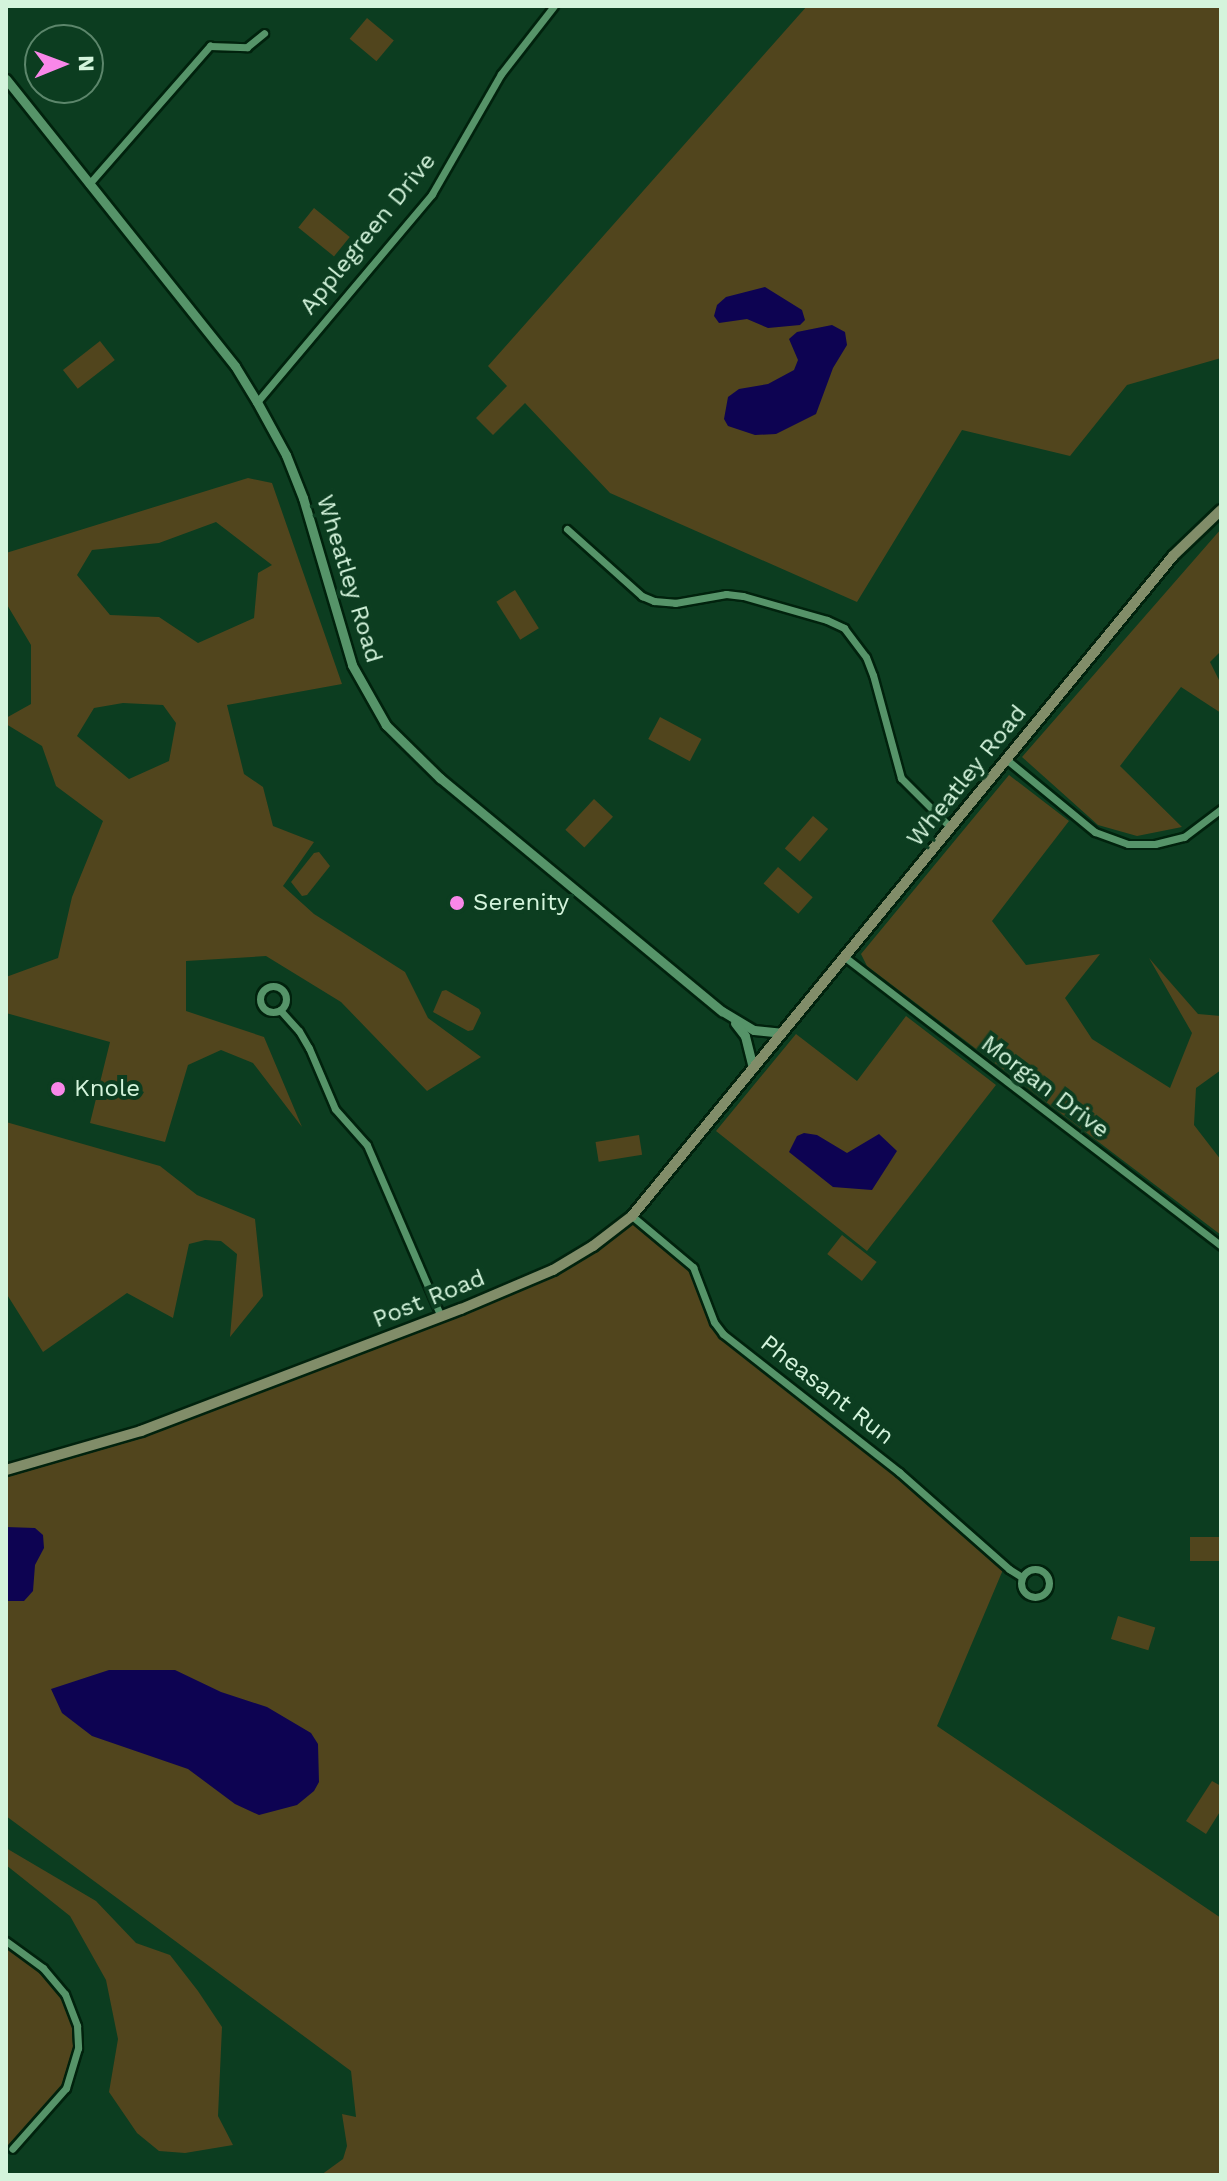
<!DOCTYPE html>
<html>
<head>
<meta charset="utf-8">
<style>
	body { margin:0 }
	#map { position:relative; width:1227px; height:2181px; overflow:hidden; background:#0c3d20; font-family:"Work Sans",sans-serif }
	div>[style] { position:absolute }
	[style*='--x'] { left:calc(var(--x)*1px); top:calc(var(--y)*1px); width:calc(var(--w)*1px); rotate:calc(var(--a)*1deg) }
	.green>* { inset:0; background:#51451d; transform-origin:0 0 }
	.water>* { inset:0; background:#0d0352 }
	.roads { filter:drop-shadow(2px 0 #01220d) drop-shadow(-2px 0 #01220d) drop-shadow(0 2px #01220d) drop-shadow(0 -2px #01220d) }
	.minor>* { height:7px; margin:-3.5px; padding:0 3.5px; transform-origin:3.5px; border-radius:3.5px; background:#569469 }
	.minor>.ring { margin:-3.5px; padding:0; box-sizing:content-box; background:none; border:7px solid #569469; border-radius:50% }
	.tertiary>* { height:9px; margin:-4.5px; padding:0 4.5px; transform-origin:4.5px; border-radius:4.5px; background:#569469 }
	.secondary>* { height:10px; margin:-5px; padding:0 5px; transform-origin:5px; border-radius:5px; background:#818d69 }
	.dots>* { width:22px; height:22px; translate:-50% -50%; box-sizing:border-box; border:4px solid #0c3d20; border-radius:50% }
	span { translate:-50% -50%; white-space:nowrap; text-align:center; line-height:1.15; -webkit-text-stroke:8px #0c3d20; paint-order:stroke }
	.street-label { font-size:24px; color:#d4f4dc }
	.poi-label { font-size:24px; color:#d4f4dc }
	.left { translate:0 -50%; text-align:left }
	.frame { position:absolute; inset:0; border:8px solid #d4f4dc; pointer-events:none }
	.north { position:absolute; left:24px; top:24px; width:80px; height:80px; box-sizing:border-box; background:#0c3d20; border:2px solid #5c866b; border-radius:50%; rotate:89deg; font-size:22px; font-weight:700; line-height:32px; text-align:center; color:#d4f4dc }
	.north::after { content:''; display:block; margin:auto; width:28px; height:36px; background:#f987e9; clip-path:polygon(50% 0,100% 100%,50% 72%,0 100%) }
</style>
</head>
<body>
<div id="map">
	<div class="green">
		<i style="clip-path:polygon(807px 6px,1221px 6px,1221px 358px,1127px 385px,1070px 456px,962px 430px,857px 602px,610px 493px,525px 403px,493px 435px,476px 418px,507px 386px,488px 366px)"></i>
		<i style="left:367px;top:18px;width:35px;height:27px;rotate:40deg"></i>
		<i style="left:314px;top:208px;width:46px;height:25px;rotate:39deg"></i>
		<i style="left:100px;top:341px;width:24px;height:47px;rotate:52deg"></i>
		<i style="clip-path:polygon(evenodd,248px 478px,272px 483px,342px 684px,227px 705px,244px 774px,263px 787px,273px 826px,314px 842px,283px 886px,314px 914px,405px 972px,428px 1018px,481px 1057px,427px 1091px,341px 1002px,266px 956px,186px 961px,186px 1011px,264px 1037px,302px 1127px,253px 1063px,221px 1050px,188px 1065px,165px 1142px,90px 1123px,110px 1042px,6px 1013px,6px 977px,58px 958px,72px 897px,103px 821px,56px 786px,42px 746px,6px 724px,6px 718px,31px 704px,31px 645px,6px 603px,6px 553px,248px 478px,216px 522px,272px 565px,258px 573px,254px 618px,198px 643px,159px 617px,110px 615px,77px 575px,92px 550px,159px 543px,216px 522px,248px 478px,123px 703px,163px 705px,176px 723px,169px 761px,129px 779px,77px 736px,94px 708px,123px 703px)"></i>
		<i style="clip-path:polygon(1221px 529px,1221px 651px,1210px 662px,1221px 684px,1221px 713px,1181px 687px,1120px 766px,1182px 827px,1137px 836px,1098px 825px,1022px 757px)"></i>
		<i style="left:515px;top:590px;width:45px;height:22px;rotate:58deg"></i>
		<i style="left:660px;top:717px;width:47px;height:25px;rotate:28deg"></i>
		<i style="clip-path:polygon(1009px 775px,1069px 821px,992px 921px,1026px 965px,1100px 954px,1065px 998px,1092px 1039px,1170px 1088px,1192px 1033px,1149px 958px,1198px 1014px,1221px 1016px,1221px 1070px,1196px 1088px,1194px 1125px,1221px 1160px,1221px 1235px,867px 966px,861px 954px)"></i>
		<i style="left:594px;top:799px;width:26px;height:42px;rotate:43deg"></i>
		<i style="left:813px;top:816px;width:20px;height:43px;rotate:41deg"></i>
		<i style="clip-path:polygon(319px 852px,330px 866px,307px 895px,302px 896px,291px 882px,314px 853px)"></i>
		<i style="left:778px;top:867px;width:46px;height:22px;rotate:41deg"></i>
		<i style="clip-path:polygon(446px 990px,479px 1009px,481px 1013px,473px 1030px,468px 1031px,433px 1012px,442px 991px)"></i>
		<i style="clip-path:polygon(906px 1016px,996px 1085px,867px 1251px,716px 1131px,796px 1034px,857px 1081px)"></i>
		<i style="clip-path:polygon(6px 1122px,160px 1166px,197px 1195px,255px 1219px,263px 1296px,230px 1337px,237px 1254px,221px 1241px,205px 1240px,189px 1244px,173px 1318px,127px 1293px,43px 1352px,6px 1293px)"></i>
		<i style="left:639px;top:1135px;width:20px;height:44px;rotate:81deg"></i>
		<i style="clip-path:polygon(632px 1216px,693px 1267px,714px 1322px,723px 1334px,899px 1472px,1005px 1565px,937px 1726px,1221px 1918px,1221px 2175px,321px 2175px,343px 2159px,347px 2146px,342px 2114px,356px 2117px,351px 2071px,6px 1816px,6px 1470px,102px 1443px,553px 1270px)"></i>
		<i style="left:842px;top:1235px;width:44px;height:24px;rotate:38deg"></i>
		<i style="left:1221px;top:1537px;width:24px;height:31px;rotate:90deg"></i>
		<i style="left:1118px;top:1616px;width:39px;height:24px;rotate:17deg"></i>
		<i style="clip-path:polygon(1212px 1781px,1221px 1786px,1221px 1810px,1206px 1834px,1186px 1821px)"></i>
		<i style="clip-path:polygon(6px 1848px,96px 1901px,136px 1943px,170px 1955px,198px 1991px,222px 2027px,218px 2116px,233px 2145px,185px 2153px,159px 2151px,137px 2133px,109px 2092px,118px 2039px,106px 1980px,70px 1916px,6px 1865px)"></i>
		<i style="clip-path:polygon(6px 1944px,39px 1968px,61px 1994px,73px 2026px,74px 2048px,63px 2088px,6px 2150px)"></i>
	</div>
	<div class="water">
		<i style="clip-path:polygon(765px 287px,802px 310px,805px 320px,800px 325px,768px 328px,747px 319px,719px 323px,714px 316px,717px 305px,726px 297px)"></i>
		<i style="clip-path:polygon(832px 325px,845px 332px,847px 345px,833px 368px,816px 414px,776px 434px,755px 435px,728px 426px,724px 419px,728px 397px,739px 389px,768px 384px,794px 370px,798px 360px,789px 339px,797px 332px)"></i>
		<i style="clip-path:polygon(804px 1133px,817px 1135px,847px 1153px,879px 1134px,897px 1151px,872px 1190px,833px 1187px,789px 1152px,797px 1136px)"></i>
		<i style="clip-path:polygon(6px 1527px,35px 1528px,43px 1535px,44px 1548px,35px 1565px,33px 1591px,24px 1601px,6px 1601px)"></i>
		<i style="clip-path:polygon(109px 1670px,175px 1670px,221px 1692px,267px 1707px,311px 1733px,318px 1744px,319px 1782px,314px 1791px,297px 1805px,259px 1815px,235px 1804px,188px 1769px,92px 1736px,62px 1713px,51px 1689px)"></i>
	</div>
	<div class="roads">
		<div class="minor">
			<i style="--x:89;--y:184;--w:184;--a:-48.8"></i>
			<i style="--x:210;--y:46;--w:37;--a:2"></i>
			<i style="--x:247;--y:47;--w:22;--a:-39"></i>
			<i style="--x:257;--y:402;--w:272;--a:-49.9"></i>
			<i style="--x:432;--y:194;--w:138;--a:-60.1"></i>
			<i style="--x:501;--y:74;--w:86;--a:-52.1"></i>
			<i style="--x:567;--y:529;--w:101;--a:41.8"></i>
			<i style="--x:642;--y:596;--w:13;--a:23"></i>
			<i style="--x:654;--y:601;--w:21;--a:5"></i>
			<i style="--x:675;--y:603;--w:52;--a:-10"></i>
			<i style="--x:726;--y:594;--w:17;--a:7"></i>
			<i style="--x:743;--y:596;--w:87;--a:15.9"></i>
			<i style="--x:827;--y:620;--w:19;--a:25"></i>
			<i style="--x:844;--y:628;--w:36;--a:53"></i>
			<i style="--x:866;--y:657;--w:19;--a:69"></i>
			<i style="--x:873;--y:675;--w:107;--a:74.8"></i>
			<i style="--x:901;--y:778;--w:69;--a:45"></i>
			<i style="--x:1006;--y:759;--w:115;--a:39.4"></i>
			<i style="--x:1095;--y:832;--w:35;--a:20"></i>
			<i style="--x:1128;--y:844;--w:27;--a:0"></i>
			<i style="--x:1155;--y:844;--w:30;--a:-14"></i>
			<i style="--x:1184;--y:837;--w:46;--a:-37.1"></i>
			<i style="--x:846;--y:958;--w:473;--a:37.5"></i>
			<i class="ring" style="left:260px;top:986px;width:19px;height:19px"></i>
			<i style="--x:280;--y:1010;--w:28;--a:48"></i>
			<i style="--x:299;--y:1031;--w:20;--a:60"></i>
			<i style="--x:309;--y:1048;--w:66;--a:66.9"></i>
			<i style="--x:335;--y:1109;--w:48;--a:48.4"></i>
			<i style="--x:367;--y:1145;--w:187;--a:66.7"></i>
			<i style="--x:632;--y:1216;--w:80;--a:39.9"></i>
			<i style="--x:693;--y:1267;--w:59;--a:69.1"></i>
			<i style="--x:714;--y:1322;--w:15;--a:53"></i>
			<i style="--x:723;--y:1334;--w:224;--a:38.1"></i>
			<i style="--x:899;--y:1472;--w:147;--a:41.4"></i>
			<i style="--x:1009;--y:1569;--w:15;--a:32"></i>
			<i class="ring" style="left:1021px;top:1569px;width:21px;height:21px"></i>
			<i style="--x:6;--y:1941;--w:46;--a:36.1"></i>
			<i style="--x:43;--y:1968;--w:34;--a:50"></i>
			<i style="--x:65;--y:1994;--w:34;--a:69"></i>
			<i style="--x:77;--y:2026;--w:22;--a:87"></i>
			<i style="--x:78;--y:2048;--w:42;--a:106.7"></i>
			<i style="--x:66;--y:2088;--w:81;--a:131.5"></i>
		</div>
		<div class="tertiary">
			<i style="--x:6;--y:79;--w:367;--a:51.4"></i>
			<i style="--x:235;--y:366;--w:42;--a:58.6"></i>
			<i style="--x:257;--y:402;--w:60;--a:61.3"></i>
			<i style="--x:286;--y:455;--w:46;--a:68.4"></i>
			<i style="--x:303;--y:498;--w:174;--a:73.6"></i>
			<i style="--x:352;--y:665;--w:69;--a:60.5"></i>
			<i style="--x:386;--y:725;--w:76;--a:44.5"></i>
			<i style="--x:440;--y:778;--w:366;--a:39.6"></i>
			<i style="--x:722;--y:1011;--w:37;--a:31"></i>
			<i style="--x:754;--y:1030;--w:27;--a:6"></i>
			<i style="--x:735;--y:1023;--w:16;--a:52"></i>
			<i style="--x:745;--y:1036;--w:33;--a:76"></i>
		</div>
		<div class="secondary">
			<i style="--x:6;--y:1470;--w:141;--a:-16.1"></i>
			<i style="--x:141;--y:1431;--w:342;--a:-20.9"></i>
			<i style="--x:461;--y:1309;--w:100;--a:-23"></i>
			<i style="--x:553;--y:1270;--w:47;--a:-31"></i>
			<i style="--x:593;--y:1246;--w:49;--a:-37.6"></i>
			<i style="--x:632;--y:1216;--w:853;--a:-50.66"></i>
			<i style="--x:1173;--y:556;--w:66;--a:-43.8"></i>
		</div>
	</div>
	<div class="dots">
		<i style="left:457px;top:903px;background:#f987e9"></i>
		<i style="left:58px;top:1089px;background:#f987e9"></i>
	</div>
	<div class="street-label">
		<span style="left:368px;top:234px;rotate:-51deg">Applegreen Drive</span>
		<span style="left:349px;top:579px;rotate:73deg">Wheatley Road</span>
		<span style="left:967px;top:776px;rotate:-51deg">Wheatley Road</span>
		<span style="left:1045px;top:1087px;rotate:37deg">Morgan Drive</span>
		<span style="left:429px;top:1299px;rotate:-22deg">Post Road</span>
		<span style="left:827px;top:1390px;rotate:38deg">Pheasant Run</span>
	</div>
	<div class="poi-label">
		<span class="left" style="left:473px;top:903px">Serenity</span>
		<span class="left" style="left:74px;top:1089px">Knole</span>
	</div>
	<div class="frame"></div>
	<div class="north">N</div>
</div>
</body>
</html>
